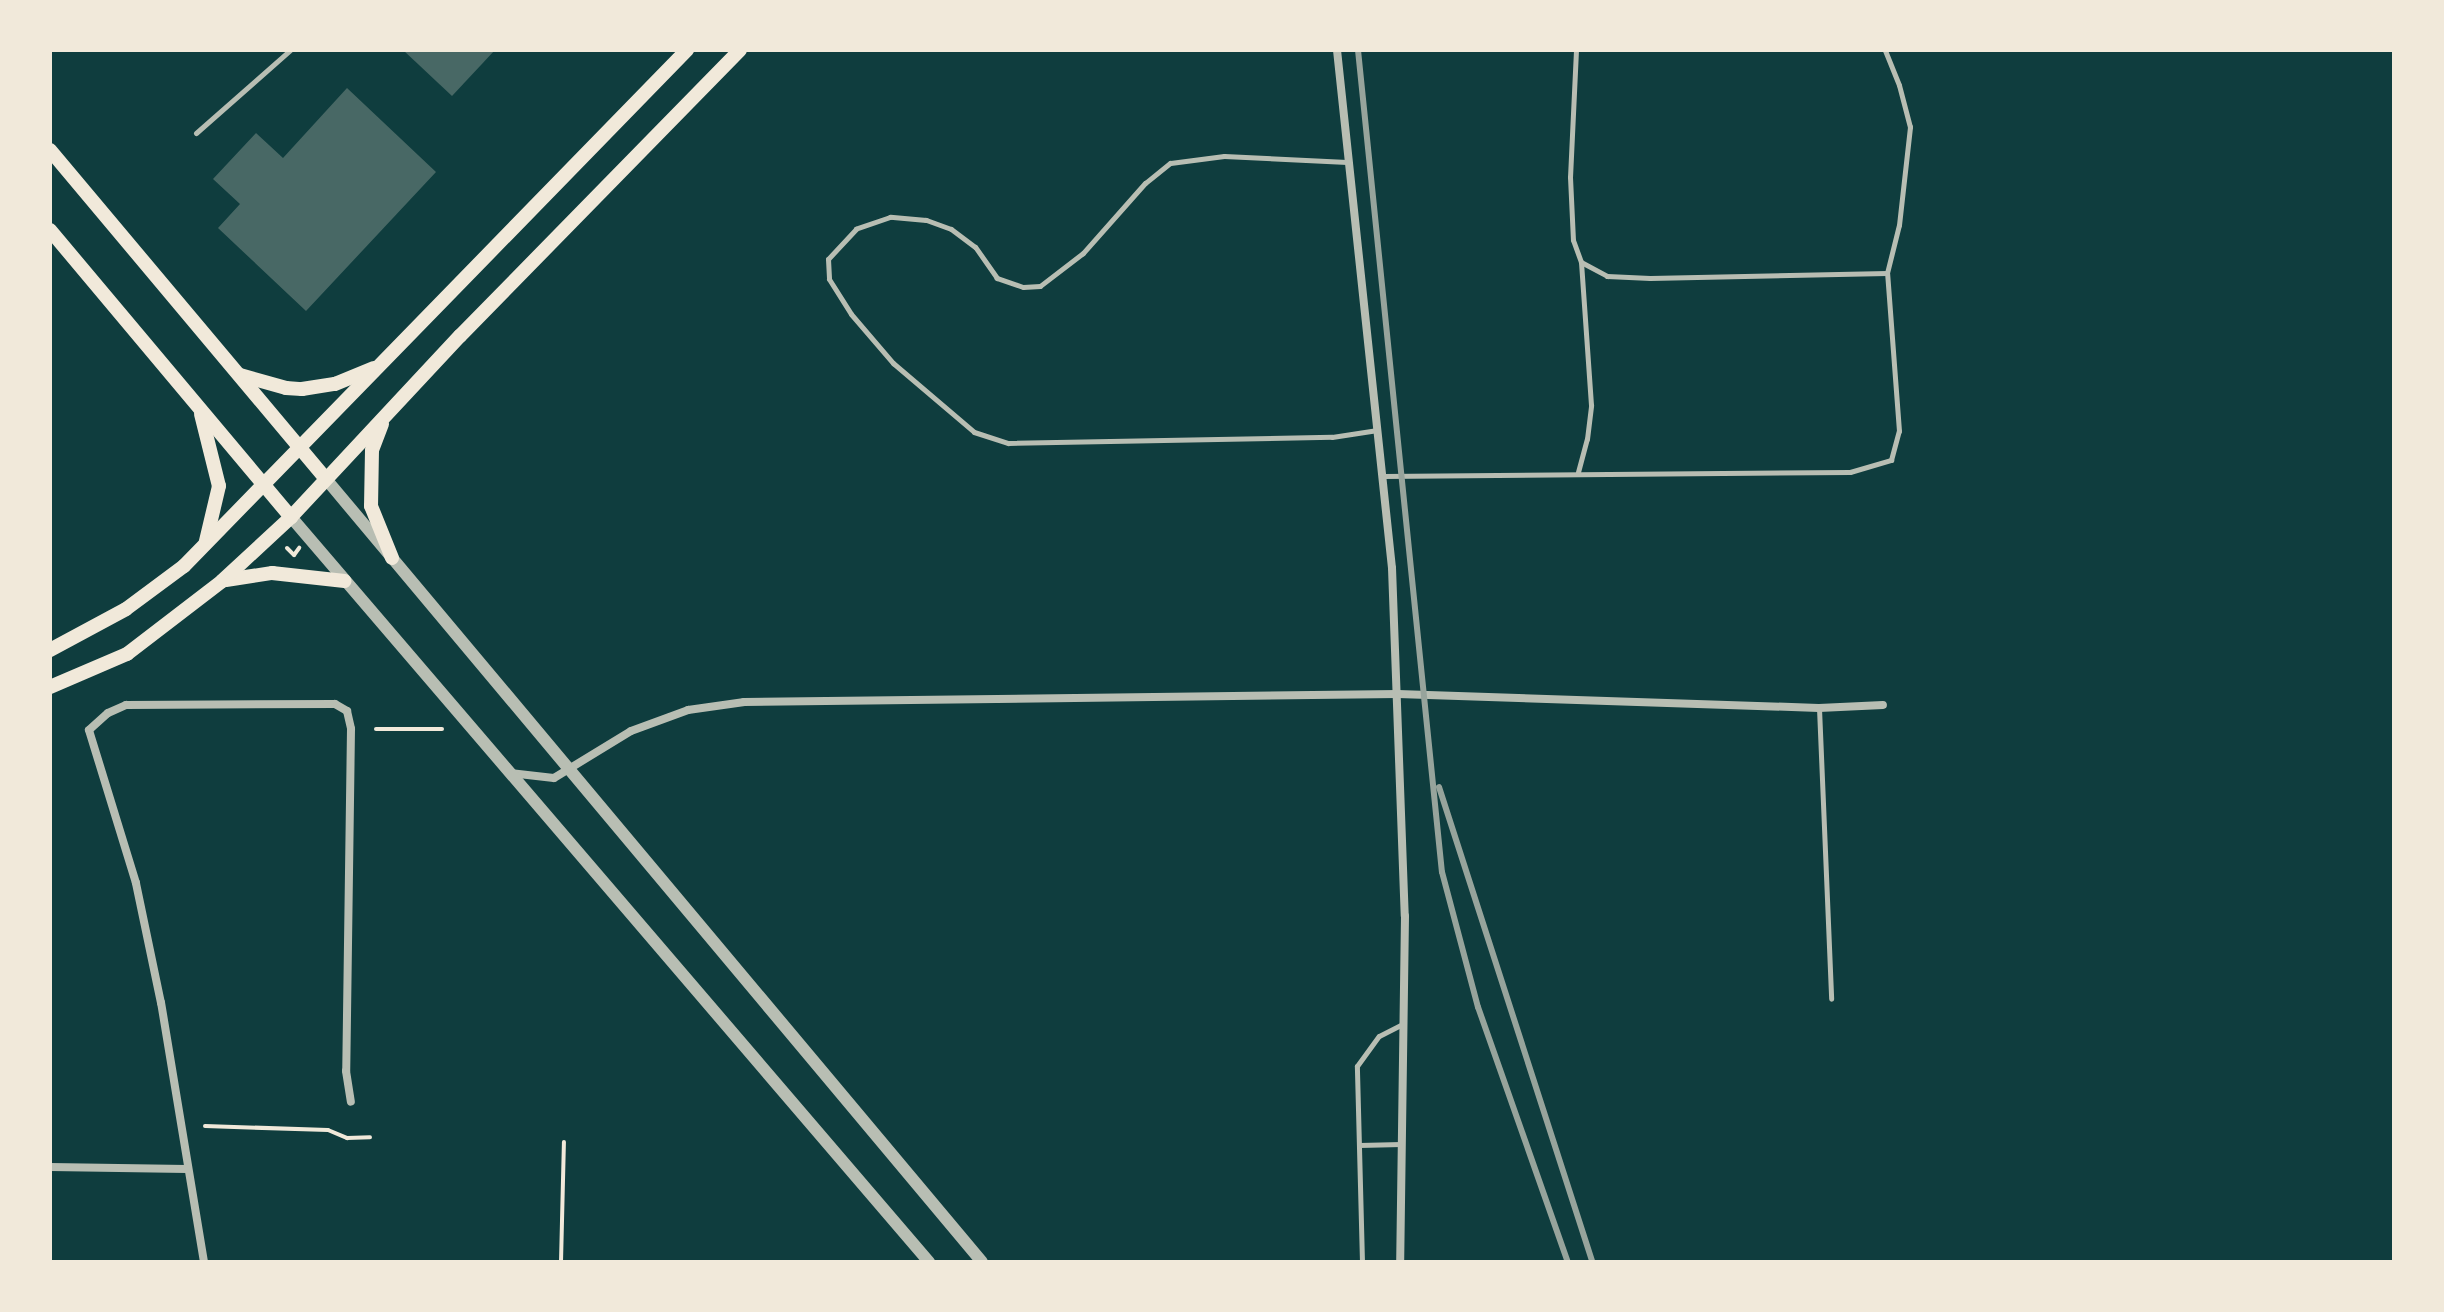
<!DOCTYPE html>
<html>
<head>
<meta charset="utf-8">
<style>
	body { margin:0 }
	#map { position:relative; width:2444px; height:1312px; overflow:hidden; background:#0f3d3e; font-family:Rubik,sans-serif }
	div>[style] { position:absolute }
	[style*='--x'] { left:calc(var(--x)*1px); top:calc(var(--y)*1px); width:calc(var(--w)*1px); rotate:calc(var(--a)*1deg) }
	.building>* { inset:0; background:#486865 }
	.path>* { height:4px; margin:-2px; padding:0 2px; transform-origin:2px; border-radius:2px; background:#f1e9da }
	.service>* { height:5px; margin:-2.5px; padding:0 2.5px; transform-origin:2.5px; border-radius:2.5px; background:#b8beb3 }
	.minor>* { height:8px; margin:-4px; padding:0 4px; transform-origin:4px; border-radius:4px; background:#b8beb3 }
	.tertiary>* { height:12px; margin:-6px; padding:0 6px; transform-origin:6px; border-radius:6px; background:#b8beb3 }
	.secondary>* { height:14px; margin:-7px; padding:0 7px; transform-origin:7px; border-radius:7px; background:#f1e9da }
	.rail>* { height:6px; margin:-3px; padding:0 3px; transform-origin:3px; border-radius:3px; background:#97a49c }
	span { translate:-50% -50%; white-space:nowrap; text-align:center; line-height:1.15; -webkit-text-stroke:7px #f1e9da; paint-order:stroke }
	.frame { position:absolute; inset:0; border:52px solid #f1e9da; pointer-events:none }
</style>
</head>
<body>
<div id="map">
	<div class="building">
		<i style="clip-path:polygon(403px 50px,495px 50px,452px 96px)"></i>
		<i style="clip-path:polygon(347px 88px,436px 172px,306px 311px,218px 228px,240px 204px,213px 179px,256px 133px,283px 158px)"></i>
	</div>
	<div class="path">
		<i style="--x:287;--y:548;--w:10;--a:45"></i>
		<i style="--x:294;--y:555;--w:9;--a:-54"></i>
		<i style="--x:376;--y:729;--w:66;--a:0"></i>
		<i style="--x:205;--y:1126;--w:123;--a:1.9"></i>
		<i style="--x:328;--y:1130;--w:21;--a:23"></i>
		<i style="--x:347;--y:1138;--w:23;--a:-2"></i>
		<i style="--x:561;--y:1262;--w:120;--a:-88.6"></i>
	</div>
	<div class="service">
		<i style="--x:1576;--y:50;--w:127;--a:92.7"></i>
		<i style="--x:1570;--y:177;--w:63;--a:87.3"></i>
		<i style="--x:1573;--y:240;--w:23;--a:70"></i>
		<i style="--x:1581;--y:262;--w:30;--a:28"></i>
		<i style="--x:1607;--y:276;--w:43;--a:2.7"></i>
		<i style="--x:1650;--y:278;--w:237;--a:-1.2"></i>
		<i style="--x:196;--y:133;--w:125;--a:-41.4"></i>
		<i style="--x:1347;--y:162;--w:123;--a:-177.2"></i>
		<i style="--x:1224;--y:156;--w:54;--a:172.6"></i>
		<i style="--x:1170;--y:163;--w:32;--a:141"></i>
		<i style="--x:1145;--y:183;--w:94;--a:131.5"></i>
		<i style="--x:1083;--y:253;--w:54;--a:142.5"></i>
		<i style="--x:1040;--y:286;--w:17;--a:177"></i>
		<i style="--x:1023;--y:287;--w:28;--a:-161"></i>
		<i style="--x:997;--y:278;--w:38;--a:-125"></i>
		<i style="--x:975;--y:247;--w:30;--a:-143"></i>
		<i style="--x:951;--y:229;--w:27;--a:-160"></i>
		<i style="--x:926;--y:220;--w:36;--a:-175"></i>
		<i style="--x:890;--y:217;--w:36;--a:161"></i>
		<i style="--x:856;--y:229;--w:41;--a:133"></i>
		<i style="--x:828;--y:259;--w:20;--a:87"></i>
		<i style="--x:829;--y:279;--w:41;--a:57.8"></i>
		<i style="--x:851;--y:314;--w:65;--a:49.4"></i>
		<i style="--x:893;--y:363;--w:106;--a:40.4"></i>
		<i style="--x:974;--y:432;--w:36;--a:18"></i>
		<i style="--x:1008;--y:443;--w:324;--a:-1.1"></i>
		<i style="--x:1332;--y:437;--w:46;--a:-8.8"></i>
		<i style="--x:1578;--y:472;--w:34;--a:-75"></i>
		<i style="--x:1587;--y:439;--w:34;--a:-83"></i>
		<i style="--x:1591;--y:405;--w:142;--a:-94"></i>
		<i style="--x:1383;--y:476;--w:467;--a:-0.5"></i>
		<i style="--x:1850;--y:472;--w:43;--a:-16.3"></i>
		<i style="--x:1891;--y:460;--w:30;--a:-75"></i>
		<i style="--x:1899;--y:431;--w:158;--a:-94.3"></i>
		<i style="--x:1887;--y:273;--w:49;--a:-76"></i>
		<i style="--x:1899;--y:225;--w:99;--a:-83.6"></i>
		<i style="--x:1910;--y:127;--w:43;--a:-104.7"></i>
		<i style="--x:1899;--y:85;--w:38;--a:-112"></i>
		<i style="--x:1819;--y:708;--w:291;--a:87.6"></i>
		<i style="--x:1359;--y:1145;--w:42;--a:-1.4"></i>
		<i style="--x:1362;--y:1262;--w:196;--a:-91.5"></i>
		<i style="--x:1357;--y:1066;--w:37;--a:-54"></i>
		<i style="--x:1379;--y:1036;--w:27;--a:-27"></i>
	</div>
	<div class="minor">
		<i style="--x:1337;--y:50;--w:521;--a:83.94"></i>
		<i style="--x:1392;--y:568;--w:348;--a:87.9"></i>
		<i style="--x:1405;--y:916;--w:346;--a:90.8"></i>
		<i style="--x:510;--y:773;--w:44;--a:6.5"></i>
		<i style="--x:554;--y:778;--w:90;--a:-31.4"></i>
		<i style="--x:631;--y:731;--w:61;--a:-20.2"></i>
		<i style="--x:688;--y:710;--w:57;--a:-8.1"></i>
		<i style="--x:744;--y:702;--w:654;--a:-0.7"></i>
		<i style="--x:1398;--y:694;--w:421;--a:1.9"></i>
		<i style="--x:1819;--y:708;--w:64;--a:-2.7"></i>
		<i style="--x:50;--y:1167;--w:137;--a:0.8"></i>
		<i style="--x:204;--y:1262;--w:263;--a:-99.4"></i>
		<i style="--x:161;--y:1003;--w:123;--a:-101.8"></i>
		<i style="--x:136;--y:883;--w:160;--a:-107.1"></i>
		<i style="--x:89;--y:730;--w:25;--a:-42"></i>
		<i style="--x:108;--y:713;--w:20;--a:-24"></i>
		<i style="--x:126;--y:705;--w:209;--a:-0.3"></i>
		<i style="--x:335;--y:704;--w:14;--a:30"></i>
		<i style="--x:347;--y:711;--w:18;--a:77"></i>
		<i style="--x:351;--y:729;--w:342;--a:90.8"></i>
		<i style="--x:346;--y:1071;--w:31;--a:81"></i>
	</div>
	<div class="tertiary">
		<i style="--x:326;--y:479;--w:1021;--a:50.04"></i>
		<i style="--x:291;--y:517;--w:981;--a:49.42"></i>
	</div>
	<div class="secondary">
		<i style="--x:50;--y:150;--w:429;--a:50"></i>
		<i style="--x:50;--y:230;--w:375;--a:50"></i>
		<i style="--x:240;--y:375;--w:48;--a:15.8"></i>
		<i style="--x:286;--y:388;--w:16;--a:4"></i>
		<i style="--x:302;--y:389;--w:33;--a:-9"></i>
		<i style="--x:335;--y:384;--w:42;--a:-22.3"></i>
		<i style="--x:201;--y:414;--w:74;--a:76"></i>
		<i style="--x:219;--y:486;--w:57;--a:103.3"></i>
		<i style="--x:382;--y:424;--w:28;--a:111"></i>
		<i style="--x:372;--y:450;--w:56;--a:91"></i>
		<i style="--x:371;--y:506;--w:56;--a:68"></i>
		<i style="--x:226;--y:580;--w:47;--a:-8.7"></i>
		<i style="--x:272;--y:573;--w:73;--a:6.3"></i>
		<i style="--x:50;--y:650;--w:86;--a:-28.3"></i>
		<i style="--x:126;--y:609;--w:72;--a:-36.6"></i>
		<i style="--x:184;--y:566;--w:721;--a:-45.73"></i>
		<i style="--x:50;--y:687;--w:84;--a:-23.2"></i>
		<i style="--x:127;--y:654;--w:120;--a:-37.5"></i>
		<i style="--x:222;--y:581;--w:94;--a:-42.8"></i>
		<i style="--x:291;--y:517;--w:248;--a:-47"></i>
		<i style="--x:460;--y:336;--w:400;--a:-45.6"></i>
	</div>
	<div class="rail">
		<i style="--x:1358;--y:50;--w:826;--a:84.17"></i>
		<i style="--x:1442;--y:872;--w:140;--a:75.1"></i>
		<i style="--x:1478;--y:1007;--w:270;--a:70.6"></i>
		<i style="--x:1439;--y:787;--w:499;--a:72.1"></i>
	</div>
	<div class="frame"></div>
</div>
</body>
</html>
